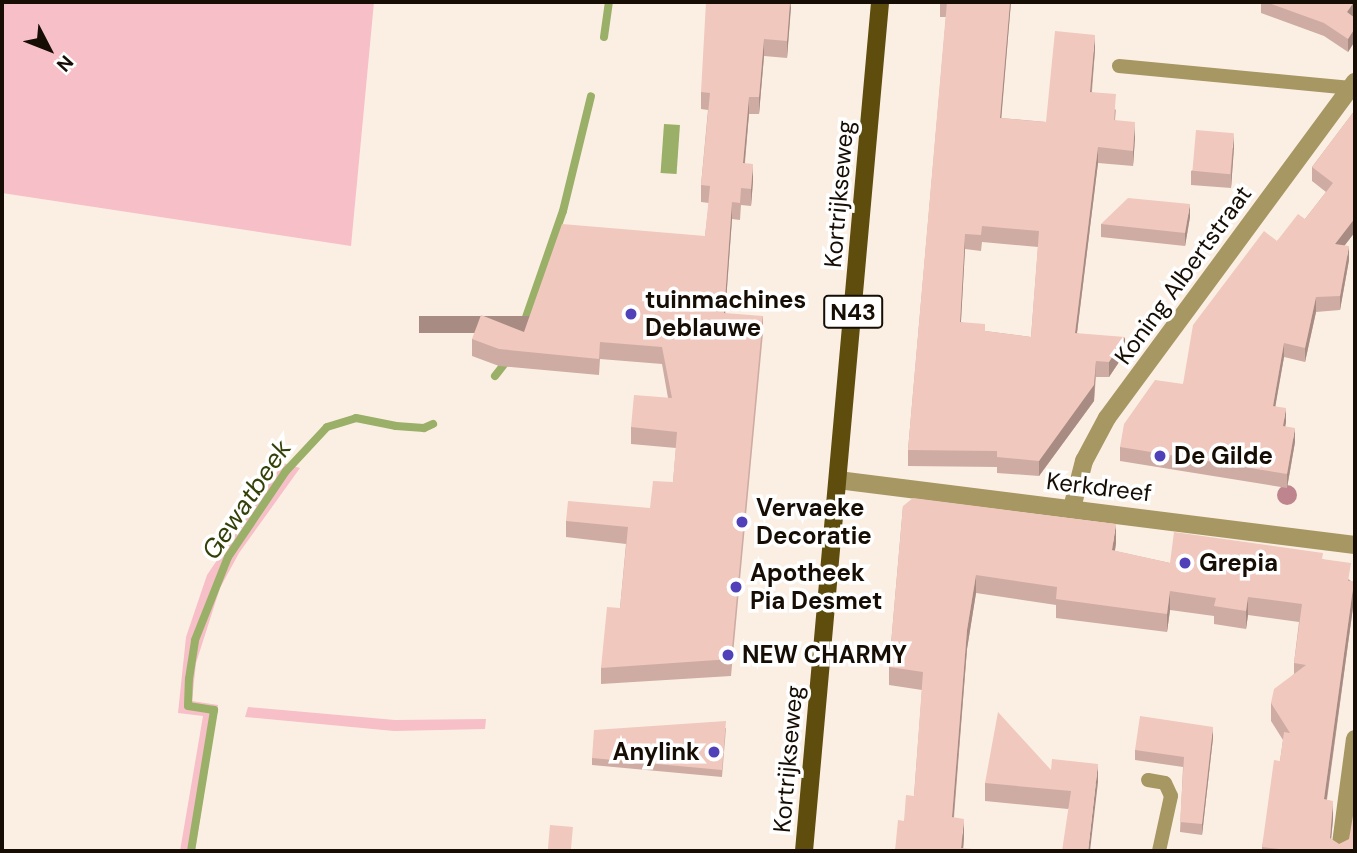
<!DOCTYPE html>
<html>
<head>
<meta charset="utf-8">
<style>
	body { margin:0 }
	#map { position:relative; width:1357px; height:853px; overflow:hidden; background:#fbefe4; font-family:"DM Sans",sans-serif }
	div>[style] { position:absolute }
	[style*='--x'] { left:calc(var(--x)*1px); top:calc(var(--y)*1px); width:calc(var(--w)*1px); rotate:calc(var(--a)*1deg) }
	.green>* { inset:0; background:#f7bfc8 }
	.water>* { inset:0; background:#9aaf67; transform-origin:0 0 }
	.stream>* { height:8px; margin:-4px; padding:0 4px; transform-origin:4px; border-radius:4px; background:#9aaf67 }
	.lane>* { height:14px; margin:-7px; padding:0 7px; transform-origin:7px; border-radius:7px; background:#a69763 }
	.street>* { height:18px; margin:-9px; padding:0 9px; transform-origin:9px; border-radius:9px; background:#a69763 }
	.primary>* { height:18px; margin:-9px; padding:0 9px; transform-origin:9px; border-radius:9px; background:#5e4d0c }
	.trees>* { width:20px; height:20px; margin:-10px; border-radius:50%; background:#bf858e }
	.wall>* { inset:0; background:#ceaca3 }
	.shaded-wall>* { inset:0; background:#a88c84; transform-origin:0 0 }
	.building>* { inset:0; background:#f0c8bd; transform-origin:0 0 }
	.dots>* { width:19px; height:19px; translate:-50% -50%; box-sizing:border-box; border:4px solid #fefffe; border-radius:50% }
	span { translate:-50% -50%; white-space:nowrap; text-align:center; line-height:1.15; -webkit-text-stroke:7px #fefffe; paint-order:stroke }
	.shield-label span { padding:2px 5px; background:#fefffe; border:2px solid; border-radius:5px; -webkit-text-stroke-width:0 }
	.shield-label { font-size:23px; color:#160d04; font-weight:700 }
	.street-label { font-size:24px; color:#160d04 }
	.poi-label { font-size:24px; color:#160d04; font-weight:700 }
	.left { translate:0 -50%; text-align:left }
	.right { translate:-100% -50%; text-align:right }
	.water-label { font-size:26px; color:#334008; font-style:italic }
	.frame { position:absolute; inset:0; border:4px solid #160d04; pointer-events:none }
	.north { position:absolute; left:14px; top:14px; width:70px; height:70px; -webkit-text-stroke:5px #fefffe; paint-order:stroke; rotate:132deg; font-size:19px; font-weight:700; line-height:28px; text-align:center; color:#160d04 }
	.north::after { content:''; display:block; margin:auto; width:24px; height:32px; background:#160d04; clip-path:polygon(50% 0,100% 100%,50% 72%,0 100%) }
</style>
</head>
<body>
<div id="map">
	<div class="green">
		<i style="clip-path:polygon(2px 2px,374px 2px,351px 246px,2px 193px)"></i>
		<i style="clip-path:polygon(283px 463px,300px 468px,239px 553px,220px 588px,196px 663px,192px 701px,218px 705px,195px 851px,180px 851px,203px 716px,178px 713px,186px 637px,207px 575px)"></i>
		<i style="clip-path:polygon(248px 707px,395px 720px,486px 719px,485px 729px,394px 731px,245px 717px)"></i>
	</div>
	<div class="water">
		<i style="left:664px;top:124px;width:16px;height:49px;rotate:4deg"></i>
	</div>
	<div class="stream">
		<i style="--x:604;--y:37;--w:35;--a:-82"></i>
		<i style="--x:525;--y:320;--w:115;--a:-70.8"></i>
		<i style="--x:563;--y:211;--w:118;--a:-76.3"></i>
		<i style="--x:495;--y:376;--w:23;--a:-52"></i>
		<i style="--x:191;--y:851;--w:143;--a:-80.7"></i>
		<i style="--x:214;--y:710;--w:26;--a:-171"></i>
		<i style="--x:188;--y:706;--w:27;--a:-88"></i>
		<i style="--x:189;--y:679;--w:39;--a:-81"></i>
		<i style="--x:195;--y:640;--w:89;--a:-68.3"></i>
		<i style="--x:228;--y:557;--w:104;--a:-56"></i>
		<i style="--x:286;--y:471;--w:60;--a:-47"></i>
		<i style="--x:327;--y:427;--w:30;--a:-17"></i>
		<i style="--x:356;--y:418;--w:41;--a:11.3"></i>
		<i style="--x:396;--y:426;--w:28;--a:4"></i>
		<i style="--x:424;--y:428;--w:10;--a:-24"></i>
	</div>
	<div class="lane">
		<i style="--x:1119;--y:66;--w:233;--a:5.4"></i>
		<i style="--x:1148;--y:780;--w:17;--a:10"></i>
		<i style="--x:1165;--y:783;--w:14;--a:65"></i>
		<i style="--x:1171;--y:796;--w:56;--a:102.3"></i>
	</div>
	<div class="street">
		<i style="--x:838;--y:480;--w:521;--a:7.17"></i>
		<i style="--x:1072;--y:508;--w:49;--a:-75.7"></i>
		<i style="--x:1084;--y:461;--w:49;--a:-61.9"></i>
		<i style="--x:1107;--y:418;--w:418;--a:-53.6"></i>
		<i style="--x:1340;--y:851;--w:113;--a:-82.4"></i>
	</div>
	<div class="primary">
		<i style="--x:804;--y:851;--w:852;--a:-84.88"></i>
	</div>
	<div class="trees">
		<i style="left:1287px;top:495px"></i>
	</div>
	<div class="wall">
		<i style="clip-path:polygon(791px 2px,787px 58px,764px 56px,759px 114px,749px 114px,745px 163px,753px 181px,751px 206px,741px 205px,740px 220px,732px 219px,725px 313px,763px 333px,731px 676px,601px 684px,601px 668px,620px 608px,626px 544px,566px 537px,566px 521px,650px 508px,673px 482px,676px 448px,631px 444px,631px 427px,668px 398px,662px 364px,600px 359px,599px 375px,499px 366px,472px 356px,472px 339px,524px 332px,705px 236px,709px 203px,701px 202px,701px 185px,708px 110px,701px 109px,701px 92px)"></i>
		<i style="clip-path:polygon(evenodd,940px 2px,1011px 2px,1001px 118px,1046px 122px,1095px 50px,1092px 92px,1116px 110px,1115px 120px,1135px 138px,1133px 166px,1098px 163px,1077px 333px,1125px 353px,1109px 377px,1096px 377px,1094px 401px,1039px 476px,997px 473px,997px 467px,908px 466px,908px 450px,946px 17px,940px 17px,940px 2px,982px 242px,1038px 247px,1031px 337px,985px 331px,961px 322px,965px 249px,981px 251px,982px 242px)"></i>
		<i style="clip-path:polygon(1261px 2px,1355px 2px,1355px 13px,1353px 16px,1355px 18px,1355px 41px,1348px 52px,1324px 36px,1261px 13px)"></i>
		<i style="clip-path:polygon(1355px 110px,1355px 232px,1344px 246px,1349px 260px,1340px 310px,1316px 312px,1305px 362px,1284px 357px,1275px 406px,1286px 422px,1285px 426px,1295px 442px,1287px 488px,1120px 461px,1120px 447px,1183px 384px,1277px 241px,1305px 219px,1326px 192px,1312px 181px,1312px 167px)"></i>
		<i style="clip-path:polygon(1234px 147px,1231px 188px,1191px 185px,1191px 171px)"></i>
		<i style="clip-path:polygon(1190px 217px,1185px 246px,1101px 237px,1101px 224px)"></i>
		<i style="clip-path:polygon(903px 506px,1116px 543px,1115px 551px,1170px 563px,1323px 559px,1351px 581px,1354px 600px,1327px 800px,1333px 819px,1331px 839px,1339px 844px,1355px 851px,1262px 851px,1262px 847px,1280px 761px,1283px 740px,1271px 721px,1271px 703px,1294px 674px,1294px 663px,1299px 622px,1248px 615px,1246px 629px,1214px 624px,1214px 616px,1170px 610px,1167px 632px,1056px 618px,1056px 605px,976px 593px,967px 649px,954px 818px,964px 837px,963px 848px,895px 851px,904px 821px,914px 796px,922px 690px,889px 685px,889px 667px)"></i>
		<i style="clip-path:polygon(726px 728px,722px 777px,592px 765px,592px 758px)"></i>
		<i style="clip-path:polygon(1213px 738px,1202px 835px,1180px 832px,1183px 767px,1135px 760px,1135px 750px)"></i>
		<i style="clip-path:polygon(1051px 770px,1098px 782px,1068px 809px,985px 801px,985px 783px)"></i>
	</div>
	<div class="shaded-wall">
		<i style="clip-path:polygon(790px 2px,791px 8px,787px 58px,787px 41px)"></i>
		<i style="clip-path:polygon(1010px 2px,1011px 2px,1000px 134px,1000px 118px)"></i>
		<i style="clip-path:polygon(1354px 2px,1355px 2px,1355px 13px,1347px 25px,1347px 12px)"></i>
		<i style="clip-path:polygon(1355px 28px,1355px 41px,1348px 52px,1348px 39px)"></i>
		<i style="clip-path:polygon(1095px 35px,1095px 50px,1090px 107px,1090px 92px)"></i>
		<i style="clip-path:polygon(764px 39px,764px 56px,759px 114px,759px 97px)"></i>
		<i style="clip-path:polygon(749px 97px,749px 114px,743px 180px,743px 163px)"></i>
		<i style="clip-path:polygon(1135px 122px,1135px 138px,1133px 166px,1133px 151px)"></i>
		<i style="clip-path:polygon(1234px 133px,1234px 147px,1231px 188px,1231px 175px)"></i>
		<i style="clip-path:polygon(1098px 147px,1098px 163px,1075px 349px,1075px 333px)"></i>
		<i style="clip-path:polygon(753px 164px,753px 181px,751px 206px,751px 189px)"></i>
		<i style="clip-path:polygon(732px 202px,732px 219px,724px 330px,724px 313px)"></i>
		<i style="clip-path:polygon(1190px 204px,1190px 217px,1185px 246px,1185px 233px)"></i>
		<i style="clip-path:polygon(1355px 218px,1355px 232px,1335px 258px,1335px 244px)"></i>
		<i style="clip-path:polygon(965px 234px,965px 249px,960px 338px,960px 322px)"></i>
		<i style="clip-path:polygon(1349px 246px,1349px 260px,1340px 310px,1340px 296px)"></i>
		<i style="clip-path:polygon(1316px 297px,1316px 312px,1305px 362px,1305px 348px)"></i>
		<i style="left:763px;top:316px;width:17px;height:344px;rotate:90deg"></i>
		<i style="clip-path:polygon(1125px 337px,1125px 353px,1109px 377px,1109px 362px)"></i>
		<i style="clip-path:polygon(1284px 343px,1284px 357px,1273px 420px,1273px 406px)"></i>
		<i style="clip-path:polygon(1096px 361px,1094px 401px,1039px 476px,1039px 461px)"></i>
		<i style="clip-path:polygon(1286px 408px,1286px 422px,1283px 440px,1283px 426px)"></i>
		<i style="clip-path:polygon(1295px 428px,1295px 442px,1287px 488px,1287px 474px)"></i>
		<i style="clip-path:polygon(1116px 524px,1116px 543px,1112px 568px,1112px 550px)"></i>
		<i style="clip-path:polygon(976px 575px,976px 593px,967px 649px,952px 836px,952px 817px,967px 630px)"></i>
		<i style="clip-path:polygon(1354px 581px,1354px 600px,1324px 818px,1324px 799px)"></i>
		<i style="clip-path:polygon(1170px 591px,1170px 610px,1167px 632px,1167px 614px)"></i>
		<i style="clip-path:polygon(1248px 597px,1248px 615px,1246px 629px,1246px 611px)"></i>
		<i style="clip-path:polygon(1213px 727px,1213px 738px,1202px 835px,1202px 824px)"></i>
		<i style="clip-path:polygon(1098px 764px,1098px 782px,1090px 851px,1088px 851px)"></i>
		<i style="clip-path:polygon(1333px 801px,1333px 819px,1330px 851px,1330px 838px)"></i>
		<i style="clip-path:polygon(964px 819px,964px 837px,963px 851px,961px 851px)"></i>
	</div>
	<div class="building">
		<i style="clip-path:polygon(706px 2px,790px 2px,787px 41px,764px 39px,759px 97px,749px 97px,743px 163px,753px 164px,751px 189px,741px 188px,740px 203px,732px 202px,724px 313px,763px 316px,731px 659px,601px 668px,607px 607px,620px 608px,628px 527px,566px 521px,568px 501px,650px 508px,653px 481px,673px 482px,677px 432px,631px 427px,634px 395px,672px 398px,662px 347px,600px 342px,599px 359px,499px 349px,472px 339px,481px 315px,524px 332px,562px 224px,705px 236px,710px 186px,701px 185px,710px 93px,701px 92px)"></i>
		<i style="clip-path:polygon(evenodd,945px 2px,1010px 2px,1000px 118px,1046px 122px,1055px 31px,1095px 35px,1090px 92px,1116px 94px,1114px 120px,1135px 122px,1133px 151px,1098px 147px,1075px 333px,1125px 337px,1109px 362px,1096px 361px,1094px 385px,1039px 461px,997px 457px,997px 451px,908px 450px,945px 24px,947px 2px,945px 2px,982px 226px,1039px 231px,1031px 337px,985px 331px,985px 324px,960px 322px,965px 234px,981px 235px,982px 226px)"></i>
		<i style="clip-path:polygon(1266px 2px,1354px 2px,1347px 12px,1355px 18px,1355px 28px,1348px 39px,1324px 23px)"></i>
		<i style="clip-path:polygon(1355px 110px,1355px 218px,1335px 244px,1349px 246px,1340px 296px,1316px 297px,1305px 348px,1284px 343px,1273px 406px,1286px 408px,1283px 426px,1295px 428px,1287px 474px,1120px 447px,1124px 424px,1155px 380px,1183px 384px,1193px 325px,1264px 231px,1277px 241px,1298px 214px,1305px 219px,1333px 183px,1312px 167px)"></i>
		<i style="left:1196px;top:130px;width:38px;height:41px;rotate:5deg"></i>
		<i style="clip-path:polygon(1128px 198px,1190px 204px,1185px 233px,1101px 224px)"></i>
		<i style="clip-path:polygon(913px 498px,1116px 524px,1112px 550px,1170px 563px,1174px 532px,1323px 553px,1322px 559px,1351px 563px,1348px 581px,1354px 581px,1324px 799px,1333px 801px,1330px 838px,1339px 844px,1349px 839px,1355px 804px,1355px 851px,1278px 851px,1279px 849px,1262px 847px,1274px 760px,1280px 761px,1284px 732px,1290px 733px,1271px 703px,1274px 689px,1306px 665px,1294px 663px,1302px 604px,1248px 597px,1246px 611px,1214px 606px,1216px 598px,1170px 591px,1167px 614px,1056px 599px,1057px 587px,976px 575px,967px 630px,952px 817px,964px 819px,961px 848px,997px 851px,895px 851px,898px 820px,904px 821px,906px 795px,914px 796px,923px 672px,889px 667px,903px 506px)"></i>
		<i style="clip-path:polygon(998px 712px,1051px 770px,1052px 759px,1098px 764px,1088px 851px,1062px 851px,1071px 791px,985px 783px)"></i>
		<i style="clip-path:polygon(1140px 716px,1213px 727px,1202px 824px,1180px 822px,1184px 757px,1135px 750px)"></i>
		<i style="clip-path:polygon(726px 721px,722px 770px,592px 758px,594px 730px)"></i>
		<i style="left:550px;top:825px;width:23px;height:25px;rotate:5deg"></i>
	</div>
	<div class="dots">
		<i style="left:631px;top:314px;background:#5041b9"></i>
		<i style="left:1160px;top:456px;background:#5041b9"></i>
		<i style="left:742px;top:522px;background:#5041b9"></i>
		<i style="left:1185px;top:563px;background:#5041b9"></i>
		<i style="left:736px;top:587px;background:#5041b9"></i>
		<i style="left:728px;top:655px;background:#5041b9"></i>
		<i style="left:714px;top:752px;background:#5041b9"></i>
	</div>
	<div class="shield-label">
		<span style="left:853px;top:312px">N43</span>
	</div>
	<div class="street-label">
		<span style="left:839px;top:194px;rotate:-85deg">Kortrijkseweg</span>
		<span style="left:1183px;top:275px;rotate:-54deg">Koning Albertstraat</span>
		<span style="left:1099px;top:487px;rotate:7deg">Kerkdreef</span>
		<span style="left:788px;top:759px;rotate:-85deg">Kortrijkseweg</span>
	</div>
	<div class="poi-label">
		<span class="left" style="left:645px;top:314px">tuinmachines<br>Deblauwe</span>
		<span class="left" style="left:1174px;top:456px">De Gilde</span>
		<span class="left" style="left:756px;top:522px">Vervaeke<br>Decoratie</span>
		<span class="left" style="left:1199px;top:563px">Grepia</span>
		<span class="left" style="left:750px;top:587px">Apotheek<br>Pia Desmet</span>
		<span class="left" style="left:742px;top:655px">NEW CHARMY</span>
		<span class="right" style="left:700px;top:752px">Anylink</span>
	</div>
	<div class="water-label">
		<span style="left:247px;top:500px;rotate:-56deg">Gewatbeek</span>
	</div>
	<div class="frame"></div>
	<div class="north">N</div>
</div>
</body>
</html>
